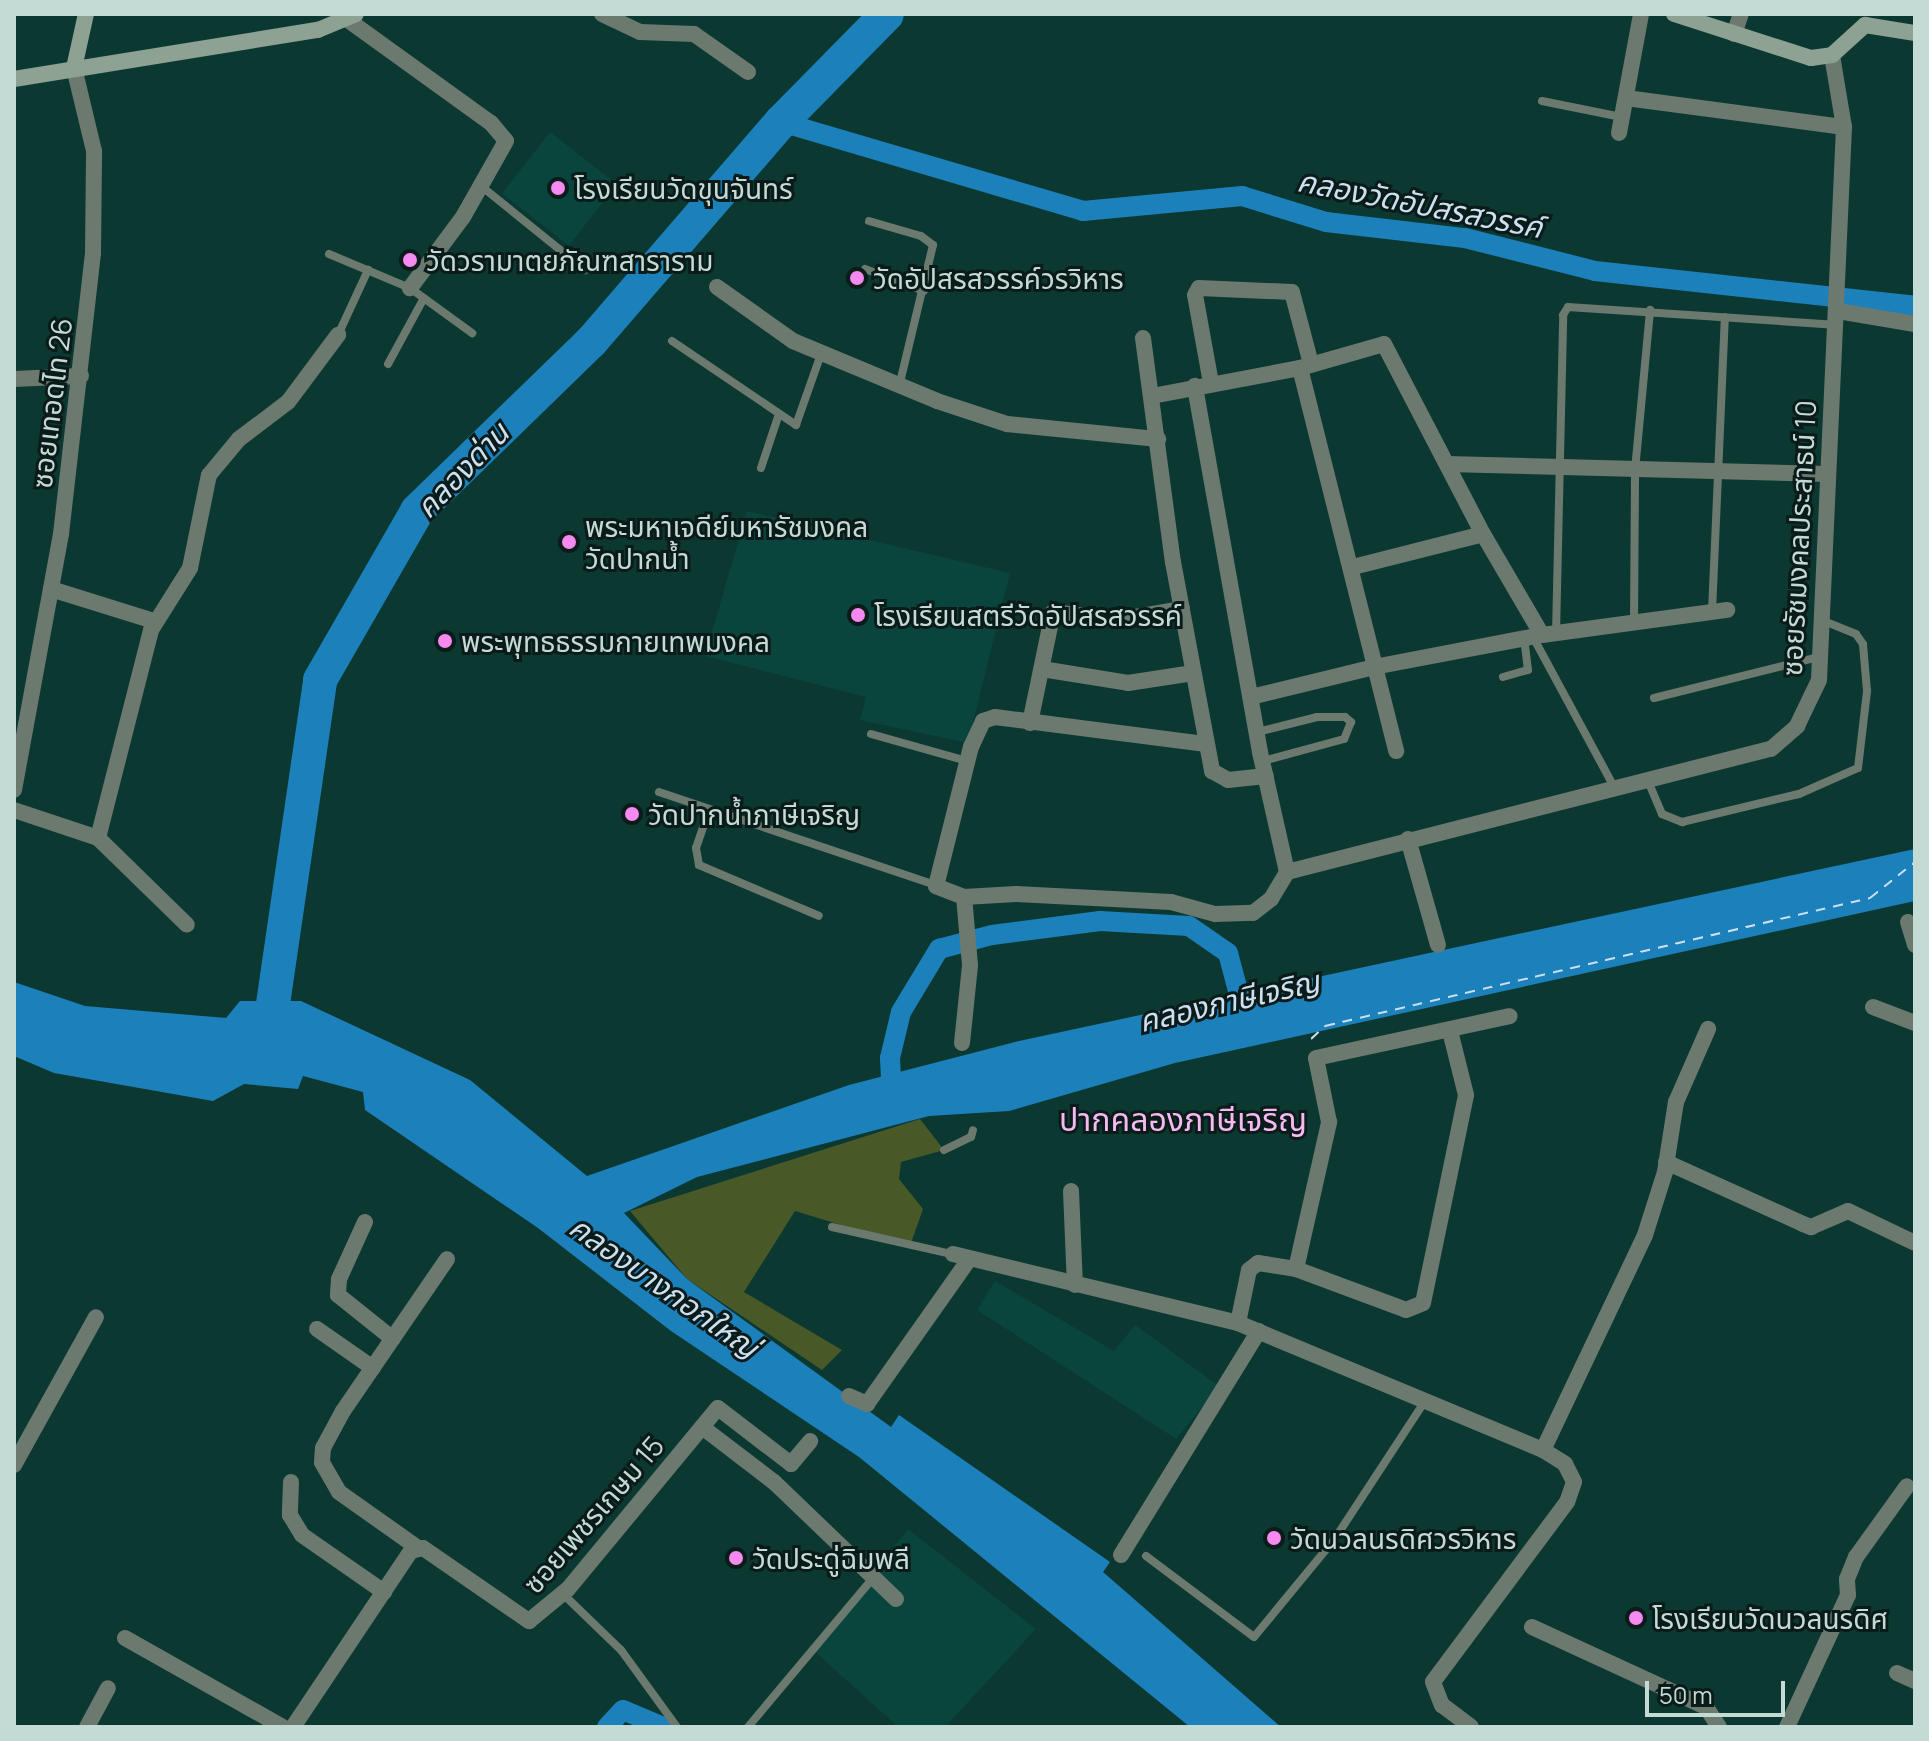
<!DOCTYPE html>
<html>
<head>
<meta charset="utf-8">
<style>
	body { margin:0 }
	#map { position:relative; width:1929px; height:1741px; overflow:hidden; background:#0c3832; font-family:Manrope,"Noto Sans Thai",sans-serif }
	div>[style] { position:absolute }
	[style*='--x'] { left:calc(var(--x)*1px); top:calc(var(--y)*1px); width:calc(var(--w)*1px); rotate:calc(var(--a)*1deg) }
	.built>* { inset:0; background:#09443d; transform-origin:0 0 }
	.green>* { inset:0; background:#485827 }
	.water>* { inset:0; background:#1c80ba }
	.canal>* { height:20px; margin:-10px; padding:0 10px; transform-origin:10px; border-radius:10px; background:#1c80ba }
	.river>* { height:34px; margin:-17px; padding:0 17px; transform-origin:17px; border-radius:17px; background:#1c80ba }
	.ferry>* { height:2px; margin-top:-1px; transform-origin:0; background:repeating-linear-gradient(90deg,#cce0f0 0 10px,transparent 0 18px) }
	.service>* { height:8px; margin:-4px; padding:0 4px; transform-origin:4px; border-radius:4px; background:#6c796f }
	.minor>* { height:16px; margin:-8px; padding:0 8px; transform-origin:8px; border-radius:8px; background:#6c796f }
	.secondary>* { height:16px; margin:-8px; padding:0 8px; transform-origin:8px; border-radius:8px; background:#8da292 }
	.dots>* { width:22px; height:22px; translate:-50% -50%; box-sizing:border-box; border:4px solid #0a1b19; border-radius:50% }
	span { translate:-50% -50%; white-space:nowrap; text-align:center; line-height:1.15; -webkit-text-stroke:6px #0a1b19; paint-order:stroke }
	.poi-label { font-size:28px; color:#c4dad5 }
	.left { translate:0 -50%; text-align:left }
	.street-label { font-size:28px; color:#c4dad5 }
	.water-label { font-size:30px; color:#cce0f0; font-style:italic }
	.quarter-label { font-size:32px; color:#f5baf2 }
	.frame { position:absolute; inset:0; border:16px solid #c4dad5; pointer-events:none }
	.scale { position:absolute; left:1645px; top:1681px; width:140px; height:36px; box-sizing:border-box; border:4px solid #c4dad5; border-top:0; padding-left:10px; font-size:24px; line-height:28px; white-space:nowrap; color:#c4dad5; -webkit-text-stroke:6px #0a1b19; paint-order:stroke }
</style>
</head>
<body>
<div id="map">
	<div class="built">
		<i style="left:550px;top:132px;width:85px;height:78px;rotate:38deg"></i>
		<i style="clip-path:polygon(747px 511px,1010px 573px,968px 743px,860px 720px,866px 697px,705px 656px)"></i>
		<i style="clip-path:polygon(995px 1281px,1114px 1351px,1135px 1325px,1219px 1386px,1176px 1439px,977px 1310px)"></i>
		<i style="clip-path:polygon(908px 1529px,1036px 1629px,945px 1727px,898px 1727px,811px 1648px)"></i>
	</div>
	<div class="green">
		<i style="clip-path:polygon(920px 1119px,944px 1150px,901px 1162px,899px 1179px,923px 1209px,910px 1246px,795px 1211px,744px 1292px,842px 1350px,822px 1370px,687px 1279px,630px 1211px)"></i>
	</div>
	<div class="water">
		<i style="clip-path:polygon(1915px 849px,1915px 901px,1175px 1063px,1009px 1111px,929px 1116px,697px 1177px,624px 1213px,687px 1279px,891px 1427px,899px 1415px,1110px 1562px,1103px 1572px,1281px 1727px,1190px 1727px,859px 1457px,671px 1331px,538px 1228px,365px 1110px,363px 1092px,303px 1076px,298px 1089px,244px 1084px,213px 1101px,54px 1073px,14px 1056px,14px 982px,85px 1006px,226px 1018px,240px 1001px,301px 1001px,470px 1080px,587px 1176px,849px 1085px,1019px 1041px)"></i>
	</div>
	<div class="canal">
		<i style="--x:781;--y:122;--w:315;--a:16.4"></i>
		<i style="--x:1083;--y:211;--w:160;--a:-5.4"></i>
		<i style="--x:1242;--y:196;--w:88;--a:17.2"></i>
		<i style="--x:1326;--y:222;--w:140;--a:6.6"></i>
		<i style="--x:1465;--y:238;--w:134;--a:14.2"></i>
		<i style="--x:1595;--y:271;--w:322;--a:6.2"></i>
		<i style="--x:892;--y:1099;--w:41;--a:-92.8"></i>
		<i style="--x:890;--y:1058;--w:47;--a:-76.6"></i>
		<i style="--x:901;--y:1012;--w:74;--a:-58.9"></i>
		<i style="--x:939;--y:949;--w:55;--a:-14.8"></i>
		<i style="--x:992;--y:935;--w:109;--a:-7.4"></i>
		<i style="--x:1100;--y:921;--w:89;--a:3.2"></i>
		<i style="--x:1189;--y:926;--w:47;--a:34.7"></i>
		<i style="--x:1228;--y:953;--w:70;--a:75.2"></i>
		<i style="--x:607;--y:1727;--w:23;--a:-47"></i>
		<i style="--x:623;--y:1710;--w:43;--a:23"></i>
	</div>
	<div class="river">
		<i style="--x:267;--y:1045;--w:369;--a:-81.7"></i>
		<i style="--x:320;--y:680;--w:195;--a:-60.1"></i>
		<i style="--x:417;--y:511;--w:243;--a:-44.2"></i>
		<i style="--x:591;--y:342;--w:291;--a:-49.2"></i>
		<i style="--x:781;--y:122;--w:151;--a:-45.5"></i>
	</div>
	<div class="ferry">
		<i style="--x:1311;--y:1039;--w:19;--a:-43"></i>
		<i style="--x:1325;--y:1026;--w:560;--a:-13.22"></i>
		<i style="--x:1870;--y:898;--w:58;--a:-38.7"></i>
	</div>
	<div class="service">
		<i style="--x:1542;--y:101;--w:81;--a:11.4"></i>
		<i style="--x:481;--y:186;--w:134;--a:38.9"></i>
		<i style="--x:869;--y:221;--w:54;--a:16.1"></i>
		<i style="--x:921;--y:236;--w:15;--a:37"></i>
		<i style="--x:933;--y:245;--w:146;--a:103.5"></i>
		<i style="--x:329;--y:254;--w:88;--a:22.8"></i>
		<i style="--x:410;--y:288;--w:77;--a:36"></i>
		<i style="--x:865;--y:269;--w:63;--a:20.4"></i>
		<i style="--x:338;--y:335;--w:72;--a:-65.2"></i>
		<i style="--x:672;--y:341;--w:150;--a:34.1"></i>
		<i style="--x:796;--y:425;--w:75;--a:-70.6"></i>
		<i style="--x:388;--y:364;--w:75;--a:-61.4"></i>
		<i style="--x:761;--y:468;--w:54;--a:-71.6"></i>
		<i style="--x:1712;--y:612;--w:295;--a:-87.5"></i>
		<i style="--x:1634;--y:623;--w:153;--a:-89.6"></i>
		<i style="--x:1635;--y:470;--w:161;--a:-84.6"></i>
		<i style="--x:1556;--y:634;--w:319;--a:-88.7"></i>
		<i style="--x:1563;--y:315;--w:9;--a:-58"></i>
		<i style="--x:1568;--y:307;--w:270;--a:3.8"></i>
		<i style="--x:1533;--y:637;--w:168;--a:61.6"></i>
		<i style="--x:1503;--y:677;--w:26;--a:-16"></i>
		<i style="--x:1528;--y:670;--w:31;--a:-97"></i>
		<i style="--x:1654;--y:698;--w:170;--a:-14"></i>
		<i style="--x:1257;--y:732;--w:62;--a:-14"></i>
		<i style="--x:1317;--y:717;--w:28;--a:0"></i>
		<i style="--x:1345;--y:717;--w:8;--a:40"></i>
		<i style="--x:1351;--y:722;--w:18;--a:112"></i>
		<i style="--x:1344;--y:739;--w:84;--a:164.8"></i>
		<i style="--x:871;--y:734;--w:100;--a:15.7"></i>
		<i style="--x:1648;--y:781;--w:36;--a:67"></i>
		<i style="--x:1662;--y:814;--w:22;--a:22"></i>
		<i style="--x:1682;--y:822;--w:120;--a:-13.5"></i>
		<i style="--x:1799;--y:794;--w:64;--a:-23.8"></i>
		<i style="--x:1858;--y:768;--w:78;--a:-83.3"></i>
		<i style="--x:1867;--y:691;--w:47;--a:-94.9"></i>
		<i style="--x:1863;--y:644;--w:12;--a:-125"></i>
		<i style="--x:1856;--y:634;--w:37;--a:-158"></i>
		<i style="--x:659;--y:792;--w:291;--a:18.6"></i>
		<i style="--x:709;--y:810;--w:40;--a:108.9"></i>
		<i style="--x:696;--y:848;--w:17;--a:80"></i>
		<i style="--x:699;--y:865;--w:130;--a:23"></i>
		<i style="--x:944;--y:1150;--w:30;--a:-26"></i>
		<i style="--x:971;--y:1137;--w:7;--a:-74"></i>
		<i style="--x:832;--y:1227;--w:123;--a:12.7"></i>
		<i style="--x:1146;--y:1556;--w:135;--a:36.9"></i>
		<i style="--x:1254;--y:1637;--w:126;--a:-50.5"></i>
		<i style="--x:1334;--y:1540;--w:166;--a:-56.8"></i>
		<i style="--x:563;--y:1594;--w:81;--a:44"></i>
		<i style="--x:621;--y:1650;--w:95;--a:54"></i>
		<i style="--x:748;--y:1727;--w:194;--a:-50"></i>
	</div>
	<div class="minor">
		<i style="--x:602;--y:14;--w:42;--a:25.3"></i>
		<i style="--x:640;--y:32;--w:54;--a:2.1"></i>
		<i style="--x:694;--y:34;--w:66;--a:35.1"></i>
		<i style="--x:348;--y:20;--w:176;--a:35.8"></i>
		<i style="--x:491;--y:123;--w:23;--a:50"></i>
		<i style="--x:506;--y:141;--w:87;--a:119.5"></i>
		<i style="--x:463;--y:217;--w:89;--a:126.7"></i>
		<i style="--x:1734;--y:34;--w:21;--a:-71"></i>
		<i style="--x:1626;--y:98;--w:220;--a:7.6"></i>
		<i style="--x:1619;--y:133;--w:121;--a:-79.5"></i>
		<i style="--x:717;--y:287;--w:93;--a:35.4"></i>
		<i style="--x:793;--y:341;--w:156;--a:22.6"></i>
		<i style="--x:937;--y:401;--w:74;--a:18.2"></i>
		<i style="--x:1007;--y:424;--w:152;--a:5.7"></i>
		<i style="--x:1838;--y:311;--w:78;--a:9.6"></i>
		<i style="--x:1143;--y:338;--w:226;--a:82.4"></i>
		<i style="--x:1173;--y:562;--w:213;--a:79.4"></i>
		<i style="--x:1212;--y:771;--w:18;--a:29"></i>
		<i style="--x:1228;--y:780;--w:38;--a:-6"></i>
		<i style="--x:1300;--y:368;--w:395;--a:75.9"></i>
		<i style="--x:14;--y:379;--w:67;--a:-2.6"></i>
		<i style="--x:1211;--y:383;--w:89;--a:-100.3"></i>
		<i style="--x:1195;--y:295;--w:8;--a:-60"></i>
		<i style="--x:1199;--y:288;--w:93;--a:2.5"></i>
		<i style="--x:1292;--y:292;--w:74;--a:75.2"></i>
		<i style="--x:1152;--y:396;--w:151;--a:-10.7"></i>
		<i style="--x:1300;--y:368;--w:87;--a:-15.9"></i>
		<i style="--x:1384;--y:344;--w:214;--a:62.5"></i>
		<i style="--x:1483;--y:534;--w:117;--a:59.7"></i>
		<i style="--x:1447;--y:464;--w:381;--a:1.5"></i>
		<i style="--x:1353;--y:567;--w:134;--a:-14.2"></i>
		<i style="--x:51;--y:589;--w:108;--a:17.3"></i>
		<i style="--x:1042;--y:669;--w:87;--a:9.2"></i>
		<i style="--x:1128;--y:683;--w:66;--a:-8.7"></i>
		<i style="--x:1251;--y:697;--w:127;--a:-13.7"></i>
		<i style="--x:1374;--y:667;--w:171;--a:-10.8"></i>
		<i style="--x:1542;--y:635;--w:187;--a:-7.7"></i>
		<i style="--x:1030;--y:723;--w:113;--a:-78.3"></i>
		<i style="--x:1053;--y:612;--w:65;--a:7"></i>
		<i style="--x:1118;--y:620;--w:65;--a:-9.8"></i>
		<i style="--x:14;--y:790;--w:260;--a:-79.6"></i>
		<i style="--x:61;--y:534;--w:283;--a:-83.5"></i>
		<i style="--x:93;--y:253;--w:102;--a:-89.4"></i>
		<i style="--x:94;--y:151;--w:85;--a:-103.5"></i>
		<i style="--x:14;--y:810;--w:89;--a:18.4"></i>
		<i style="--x:98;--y:838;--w:124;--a:44.3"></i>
		<i style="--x:98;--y:838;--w:215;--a:-75.7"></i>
		<i style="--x:151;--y:630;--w:73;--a:-57.8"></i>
		<i style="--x:190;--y:568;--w:95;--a:-78.5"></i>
		<i style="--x:209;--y:475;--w:47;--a:-50.2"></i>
		<i style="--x:239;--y:439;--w:61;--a:-37.1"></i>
		<i style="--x:288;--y:402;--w:84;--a:-53.3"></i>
		<i style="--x:1408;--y:839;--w:110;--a:74.2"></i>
		<i style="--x:1287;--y:872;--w:499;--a:-14.3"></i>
		<i style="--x:1771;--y:749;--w:35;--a:-41"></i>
		<i style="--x:1797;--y:726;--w:51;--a:-64.4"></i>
		<i style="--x:1819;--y:680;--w:554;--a:-87.41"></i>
		<i style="--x:1844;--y:127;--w:73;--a:-99.5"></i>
		<i style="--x:964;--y:897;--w:30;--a:-159"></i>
		<i style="--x:936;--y:886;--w:143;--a:-75.9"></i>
		<i style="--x:971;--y:747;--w:29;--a:-65"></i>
		<i style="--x:983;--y:721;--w:13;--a:-18"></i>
		<i style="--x:995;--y:717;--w:213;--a:7.3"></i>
		<i style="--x:1908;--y:922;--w:24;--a:73"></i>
		<i style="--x:1873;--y:1007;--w:45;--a:20.9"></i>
		<i style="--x:962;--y:1043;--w:78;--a:-84.1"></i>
		<i style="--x:970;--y:965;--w:68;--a:-95"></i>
		<i style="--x:964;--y:897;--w:52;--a:-3.3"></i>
		<i style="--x:1016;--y:894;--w:155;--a:3"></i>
		<i style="--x:1171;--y:902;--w:46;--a:15.3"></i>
		<i style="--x:1215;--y:914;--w:38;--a:-2"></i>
		<i style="--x:1253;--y:913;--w:23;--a:-38"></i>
		<i style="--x:1271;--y:899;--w:31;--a:-59"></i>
		<i style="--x:1287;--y:872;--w:123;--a:-102.7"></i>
		<i style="--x:1260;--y:752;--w:372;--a:-100.1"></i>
		<i style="--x:1666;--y:1162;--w:150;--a:24.3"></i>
		<i style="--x:1803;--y:1224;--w:9;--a:21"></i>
		<i style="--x:1811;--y:1227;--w:40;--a:-23.4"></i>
		<i style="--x:1848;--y:1211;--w:74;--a:25.5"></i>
		<i style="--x:1071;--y:1191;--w:94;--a:87.6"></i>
		<i style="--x:365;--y:1222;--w:63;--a:114.5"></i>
		<i style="--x:339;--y:1279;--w:16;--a:94"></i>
		<i style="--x:338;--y:1295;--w:70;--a:38.7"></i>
		<i style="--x:953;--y:1254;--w:293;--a:13.6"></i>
		<i style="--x:1238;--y:1323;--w:330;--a:22.6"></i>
		<i style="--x:1543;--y:1450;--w:26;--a:32"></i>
		<i style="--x:1565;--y:1464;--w:20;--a:63"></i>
		<i style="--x:1574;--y:1482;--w:21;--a:109"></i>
		<i style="--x:1567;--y:1502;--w:224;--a:126.7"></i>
		<i style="--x:1433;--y:1682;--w:25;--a:69"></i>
		<i style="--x:1442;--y:1705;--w:36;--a:37"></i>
		<i style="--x:1296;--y:1269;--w:151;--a:-77.3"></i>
		<i style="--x:1329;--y:1122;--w:65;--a:-101.5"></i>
		<i style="--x:1316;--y:1058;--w:198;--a:-12.2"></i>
		<i style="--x:1238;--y:1323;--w:54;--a:-78.3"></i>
		<i style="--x:1249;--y:1270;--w:11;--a:-38"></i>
		<i style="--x:1258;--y:1263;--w:38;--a:9"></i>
		<i style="--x:1296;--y:1269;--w:117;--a:20.4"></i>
		<i style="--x:1406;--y:1310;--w:18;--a:-22"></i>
		<i style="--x:1423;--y:1303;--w:212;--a:-78.3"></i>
		<i style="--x:1466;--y:1095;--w:66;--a:-104"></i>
		<i style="--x:317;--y:1329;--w:68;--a:34.9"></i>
		<i style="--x:849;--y:1396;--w:20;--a:24"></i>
		<i style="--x:867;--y:1404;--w:175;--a:-54.8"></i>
		<i style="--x:702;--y:1427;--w:91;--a:37.4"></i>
		<i style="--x:774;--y:1482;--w:169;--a:43.8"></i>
		<i style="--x:1543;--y:1450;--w:238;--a:-64.6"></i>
		<i style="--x:1645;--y:1235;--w:66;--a:-72.4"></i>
		<i style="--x:1665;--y:1172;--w:71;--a:-81.1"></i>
		<i style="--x:1676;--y:1102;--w:80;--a:-66.3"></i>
		<i style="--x:14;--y:1465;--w:169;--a:-61"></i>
		<i style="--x:291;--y:1482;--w:33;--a:92"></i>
		<i style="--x:290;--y:1515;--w:23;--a:59"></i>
		<i style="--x:302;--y:1535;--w:100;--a:34.8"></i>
		<i style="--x:418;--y:1548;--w:97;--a:-144.7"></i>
		<i style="--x:339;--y:1492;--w:34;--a:-120"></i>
		<i style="--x:322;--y:1462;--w:14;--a:-86"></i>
		<i style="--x:323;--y:1448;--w:42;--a:-61.6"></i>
		<i style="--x:343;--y:1411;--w:184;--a:-55.6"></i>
		<i style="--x:1121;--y:1555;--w:263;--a:-58.4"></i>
		<i style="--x:1532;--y:1627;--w:192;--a:24.7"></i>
		<i style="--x:1706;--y:1707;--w:24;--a:57"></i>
		<i style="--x:125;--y:1638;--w:181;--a:29.4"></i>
		<i style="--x:1897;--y:1673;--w:20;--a:24"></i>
		<i style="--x:87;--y:1727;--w:44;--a:-61.7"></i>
		<i style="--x:293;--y:1727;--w:212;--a:-56.2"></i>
		<i style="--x:411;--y:1551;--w:12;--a:-14"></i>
		<i style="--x:423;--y:1548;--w:129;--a:34.6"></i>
		<i style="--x:529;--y:1621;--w:50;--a:-39.4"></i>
		<i style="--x:568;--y:1589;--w:235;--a:-50.4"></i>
		<i style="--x:718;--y:1408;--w:92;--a:37.5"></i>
		<i style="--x:791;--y:1464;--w:30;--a:-50"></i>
		<i style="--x:1787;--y:1727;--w:145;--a:-65.2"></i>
		<i style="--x:1848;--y:1595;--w:16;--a:-94"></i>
		<i style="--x:1847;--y:1579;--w:24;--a:-68"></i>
		<i style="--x:1856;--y:1557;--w:87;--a:-54.3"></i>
	</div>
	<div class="secondary">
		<i style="--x:1674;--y:14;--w:144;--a:17.8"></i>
		<i style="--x:1811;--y:58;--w:21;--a:-8"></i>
		<i style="--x:1832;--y:55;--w:45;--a:-42.3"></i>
		<i style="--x:1865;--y:25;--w:51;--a:9.1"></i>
		<i style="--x:74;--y:68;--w:55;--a:-77.5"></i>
		<i style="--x:14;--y:79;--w:308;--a:-9.2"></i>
		<i style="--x:318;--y:30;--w:41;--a:-22.8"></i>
	</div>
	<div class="dots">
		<i style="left:558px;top:188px;background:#f489f0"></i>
		<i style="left:410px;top:260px;background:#f489f0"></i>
		<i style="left:857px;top:278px;background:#f489f0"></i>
		<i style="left:569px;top:542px;background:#f489f0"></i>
		<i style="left:858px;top:615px;background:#f489f0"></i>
		<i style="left:445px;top:641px;background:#f489f0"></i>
		<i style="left:632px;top:814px;background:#f489f0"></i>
		<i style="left:1274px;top:1538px;background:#f489f0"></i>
		<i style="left:736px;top:1558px;background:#f489f0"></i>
		<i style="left:1636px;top:1618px;background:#f489f0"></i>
	</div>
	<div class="poi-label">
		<span class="left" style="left:574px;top:188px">โรงเรียนวัดขุนจันทร์</span>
		<span class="left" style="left:426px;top:260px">วัดวรามาตยภัณฑสาราราม</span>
		<span class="left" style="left:873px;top:278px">วัดอัปสรสวรรค์วรวิหาร</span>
		<span class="left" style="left:585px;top:542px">พระมหาเจดีย์มหารัชมงคล<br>วัดปากน้ำ</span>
		<span class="left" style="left:874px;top:615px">โรงเรียนสตรีวัดอัปสรสวรรค์</span>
		<span class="left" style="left:461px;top:641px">พระพุทธธรรมกายเทพมงคล</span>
		<span class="left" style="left:648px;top:814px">วัดปากน้ำภาษีเจริญ</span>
		<span class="left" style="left:1290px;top:1538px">วัดนวลนรดิศวรวิหาร</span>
		<span class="left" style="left:752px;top:1558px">วัดประดู่ฉิมพลี</span>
		<span class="left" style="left:1652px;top:1618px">โรงเรียนวัดนวลนรดิศ</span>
	</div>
	<div class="street-label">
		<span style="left:51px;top:403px;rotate:-83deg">ซอยเทอดไท 26</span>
		<span style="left:1798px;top:538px;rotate:-87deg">ซอยรัชมงคลประสาธน์ 10</span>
		<span style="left:593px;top:1514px;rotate:-49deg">ซอยเพชรเกษม 15</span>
	</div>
	<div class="water-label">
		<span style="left:1420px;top:204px;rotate:11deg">คลองวัดอัปสรสวรรค์</span>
		<span style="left:462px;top:470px;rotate:-46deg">คลองด่าน</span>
		<span style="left:1229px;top:1001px;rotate:-13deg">คลองภาษีเจริญ</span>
		<span style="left:664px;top:1287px;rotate:35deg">คลองบางกอกใหญ่</span>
	</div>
	<div class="quarter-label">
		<span style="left:1183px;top:1119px">ปากคลองภาษีเจริญ</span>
	</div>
	<div class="frame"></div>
	<div class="scale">50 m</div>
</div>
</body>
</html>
